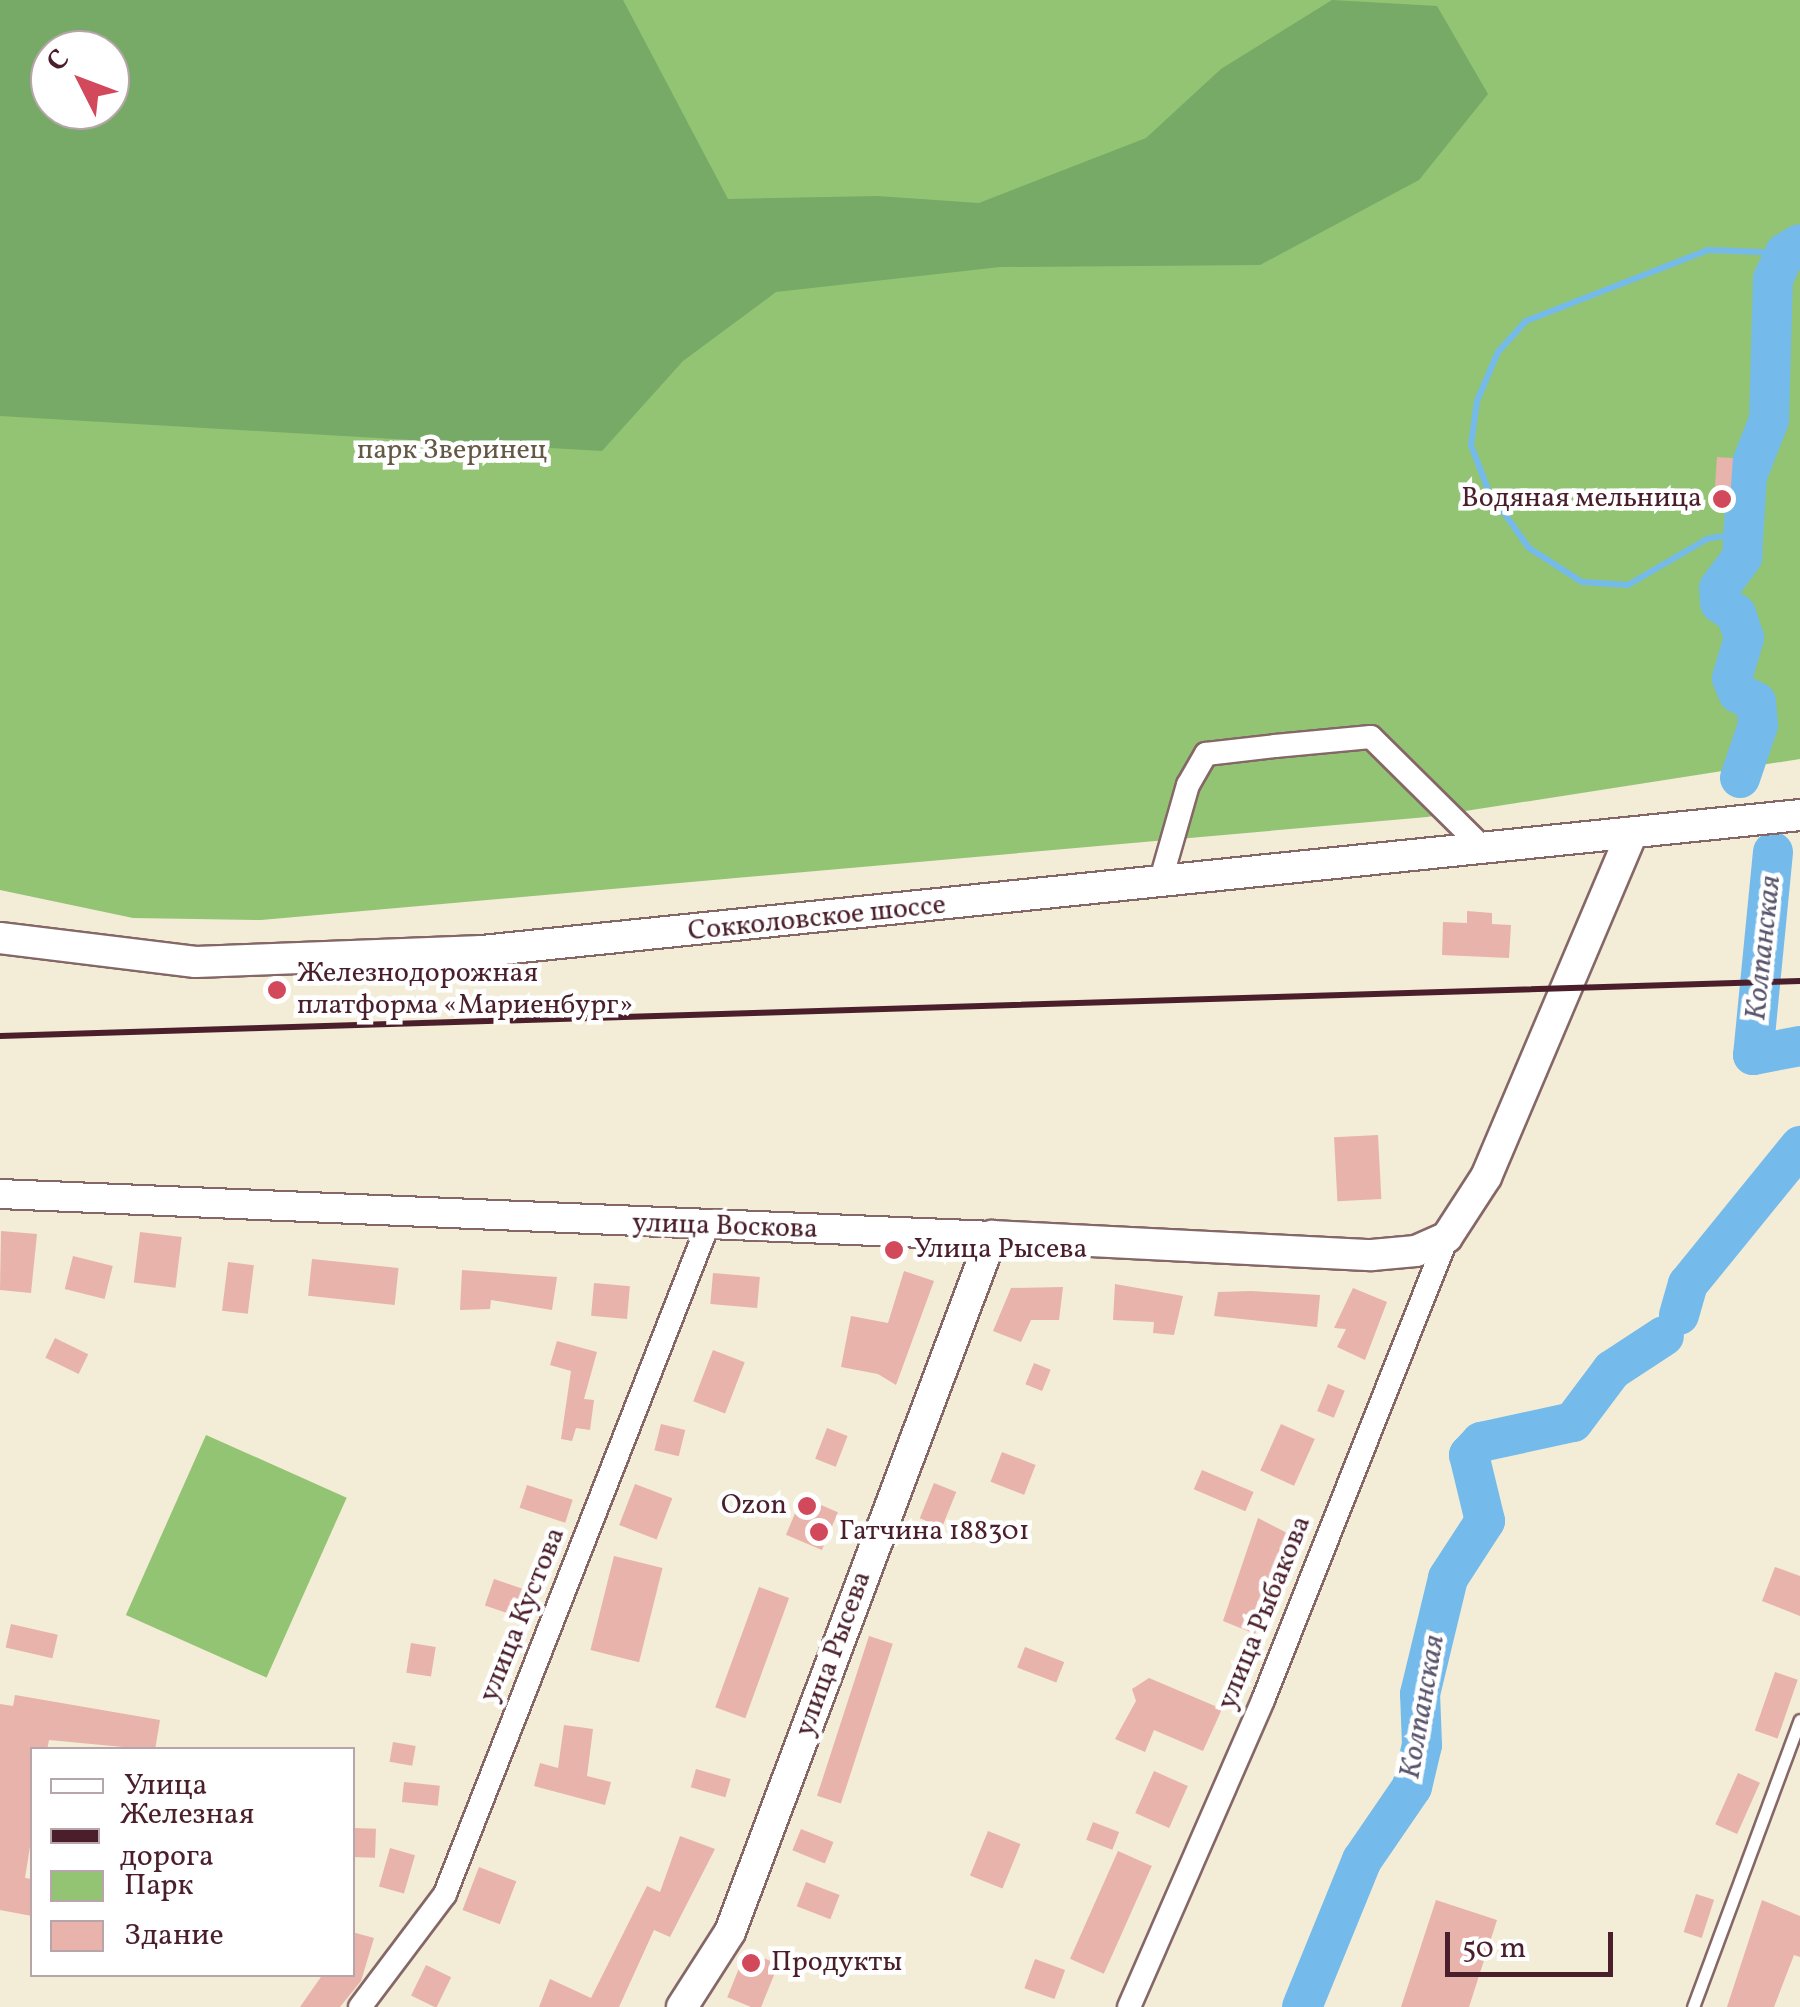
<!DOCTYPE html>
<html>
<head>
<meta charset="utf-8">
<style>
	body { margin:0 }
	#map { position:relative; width:1800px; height:2007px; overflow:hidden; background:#f3ecd7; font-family:Vollkorn,serif }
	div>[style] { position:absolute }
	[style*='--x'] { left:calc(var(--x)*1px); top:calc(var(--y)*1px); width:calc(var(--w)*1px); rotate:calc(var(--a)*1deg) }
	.green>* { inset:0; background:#93c474; transform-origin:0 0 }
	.forest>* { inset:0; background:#76aa66 }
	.stream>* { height:6px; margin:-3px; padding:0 3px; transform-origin:3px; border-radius:3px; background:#74baeb }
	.river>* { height:40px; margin:-20px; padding:0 20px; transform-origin:20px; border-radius:20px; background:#74baeb }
	.building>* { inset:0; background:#e8b3aa; transform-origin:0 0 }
	.roads { filter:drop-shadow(2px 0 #856767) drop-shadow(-2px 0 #856767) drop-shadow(0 2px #856767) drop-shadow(0 -2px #856767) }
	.service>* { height:11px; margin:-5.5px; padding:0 5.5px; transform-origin:5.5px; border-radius:5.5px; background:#fff }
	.minor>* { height:22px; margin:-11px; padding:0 11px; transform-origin:11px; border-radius:11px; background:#fff }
	.tertiary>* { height:28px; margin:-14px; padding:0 14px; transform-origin:14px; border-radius:14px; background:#fff }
	.secondary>* { height:30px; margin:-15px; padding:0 15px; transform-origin:15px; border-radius:15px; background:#fff }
	.rail>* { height:6px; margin:-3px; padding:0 3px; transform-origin:3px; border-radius:3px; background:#4a1f2b }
	.dots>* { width:28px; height:28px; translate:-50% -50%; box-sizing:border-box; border:5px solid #fff; border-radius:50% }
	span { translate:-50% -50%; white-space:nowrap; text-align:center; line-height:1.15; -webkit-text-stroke:9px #fff; paint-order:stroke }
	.park-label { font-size:28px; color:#645945 }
	.poi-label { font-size:28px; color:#4a1f2b }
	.right { translate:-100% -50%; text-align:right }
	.left { translate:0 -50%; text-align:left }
	.street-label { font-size:28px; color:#4a1f2b }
	.water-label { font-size:30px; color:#59556e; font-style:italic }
	.legend { position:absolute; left:30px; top:1747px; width:325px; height:230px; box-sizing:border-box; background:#fff; border:2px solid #b7a5aa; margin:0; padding:12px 18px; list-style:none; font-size:30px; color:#4a1f2b }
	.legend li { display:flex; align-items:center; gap:20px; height:50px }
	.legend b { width:50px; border:2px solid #b7a5aa }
	.north { position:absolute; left:30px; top:30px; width:100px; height:100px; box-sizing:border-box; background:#fff; border:2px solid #b7a5aa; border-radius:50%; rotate:312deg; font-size:28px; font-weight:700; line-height:40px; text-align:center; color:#4a1f2b }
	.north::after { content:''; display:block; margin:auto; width:35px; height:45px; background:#d1495b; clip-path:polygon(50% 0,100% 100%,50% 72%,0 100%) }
	.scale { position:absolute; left:1445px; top:1932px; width:168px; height:45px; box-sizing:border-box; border:5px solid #4a1f2b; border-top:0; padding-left:12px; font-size:30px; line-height:35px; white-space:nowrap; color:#4a1f2b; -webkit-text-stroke:8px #fff; paint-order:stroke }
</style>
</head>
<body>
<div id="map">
	<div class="green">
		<i style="clip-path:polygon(evenodd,0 0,1800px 0,1800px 759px,1427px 817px,261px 920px,133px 918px,0 890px,0 0,50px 50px,110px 50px,110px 110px,50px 110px,50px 50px)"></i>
		<i style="left:206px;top:1435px;width:154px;height:197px;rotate:24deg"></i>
	</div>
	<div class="forest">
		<i style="clip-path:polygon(evenodd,0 0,623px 0,728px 199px,877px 196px,979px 203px,1146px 138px,1221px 69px,1332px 0,1437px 6px,1488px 94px,1419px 180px,1260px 265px,1000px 267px,776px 292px,683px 361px,602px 451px,0 416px,0 0,50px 50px,110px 50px,110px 110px,50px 110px,50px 50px)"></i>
	</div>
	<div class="stream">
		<i style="--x:1740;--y:533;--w:34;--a:170"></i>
		<i style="--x:1707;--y:539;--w:91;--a:149.8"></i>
		<i style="--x:1628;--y:585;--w:46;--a:-176.3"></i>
		<i style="--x:1582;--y:582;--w:63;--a:-147.3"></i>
		<i style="--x:1529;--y:548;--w:69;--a:-125.5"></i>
		<i style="--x:1489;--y:492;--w:50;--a:-111"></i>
		<i style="--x:1471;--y:445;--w:44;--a:-82.2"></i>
		<i style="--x:1477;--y:401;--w:53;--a:-66.8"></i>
		<i style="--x:1498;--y:352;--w:42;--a:-47.9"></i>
		<i style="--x:1526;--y:321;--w:195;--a:-21.3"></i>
		<i style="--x:1708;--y:250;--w:77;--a:2.2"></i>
		<i style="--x:1752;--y:744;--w:35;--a:-51"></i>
		<i style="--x:1774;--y:717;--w:12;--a:-110"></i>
		<i style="--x:1770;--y:706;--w:15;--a:-164"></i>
	</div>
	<div class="river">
		<i style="--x:1740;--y:778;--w:56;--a:-71.2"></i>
		<i style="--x:1758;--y:725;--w:23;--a:-95"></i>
		<i style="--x:1756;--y:702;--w:20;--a:-153"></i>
		<i style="--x:1738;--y:693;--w:16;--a:-112"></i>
		<i style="--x:1732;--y:678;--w:42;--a:-73.3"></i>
		<i style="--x:1744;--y:638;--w:25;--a:-108"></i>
		<i style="--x:1736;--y:614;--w:19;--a:-145"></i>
		<i style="--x:1720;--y:603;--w:15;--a:-94"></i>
		<i style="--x:1719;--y:588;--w:39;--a:-53"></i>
		<i style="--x:1742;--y:557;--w:81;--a:-86.5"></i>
		<i style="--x:1747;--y:476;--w:60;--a:-68.6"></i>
		<i style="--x:1769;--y:420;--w:141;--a:-88.4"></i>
		<i style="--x:1773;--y:279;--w:29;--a:-65"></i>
		<i style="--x:1785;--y:253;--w:17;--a:-31"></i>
		<i style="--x:1773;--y:852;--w:204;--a:95.6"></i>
		<i style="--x:1753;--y:1055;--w:48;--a:-10.8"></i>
		<i style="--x:1679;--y:1315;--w:32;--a:-74"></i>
		<i style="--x:1688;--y:1284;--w:178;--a:-50.9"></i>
		<i style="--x:1302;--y:2007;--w:159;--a:-67.8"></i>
		<i style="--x:1362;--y:1860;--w:88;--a:-55.6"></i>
		<i style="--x:1412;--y:1787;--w:43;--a:-76.6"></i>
		<i style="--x:1422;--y:1745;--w:51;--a:-92.2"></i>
		<i style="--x:1420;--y:1694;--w:119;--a:-76.4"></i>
		<i style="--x:1448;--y:1578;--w:68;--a:-57"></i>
		<i style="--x:1485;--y:1521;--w:68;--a:-103.6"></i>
		<i style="--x:1469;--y:1455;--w:18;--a:-47"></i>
		<i style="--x:1481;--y:1442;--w:94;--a:-12.3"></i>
		<i style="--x:1573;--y:1422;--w:65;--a:-53.1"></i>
		<i style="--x:1612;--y:1370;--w:62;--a:-33.2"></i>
	</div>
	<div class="building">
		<i style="left:1717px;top:457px;width:16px;height:50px;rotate:4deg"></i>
		<i style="clip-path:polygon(1467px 911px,1492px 913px,1492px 924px,1511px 925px,1509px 958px,1442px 955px,1443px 922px,1467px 923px)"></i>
		<i style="left:1378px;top:1135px;width:64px;height:44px;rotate:87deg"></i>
		<i style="clip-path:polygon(1px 1231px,37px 1234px,31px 1293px,0 1290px)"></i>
		<i style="left:140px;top:1232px;width:42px;height:51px;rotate:7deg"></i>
		<i style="left:73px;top:1256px;width:41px;height:34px;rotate:14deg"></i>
		<i style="left:312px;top:1259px;width:87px;height:37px;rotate:6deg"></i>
		<i style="left:228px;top:1262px;width:26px;height:49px;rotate:7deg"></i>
		<i style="clip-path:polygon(462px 1270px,557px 1277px,552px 1310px,491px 1300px,490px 1309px,460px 1310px)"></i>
		<i style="clip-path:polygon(904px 1271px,934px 1281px,896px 1385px,878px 1374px,841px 1367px,851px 1316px,888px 1323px)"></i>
		<i style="left:713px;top:1273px;width:47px;height:31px;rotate:5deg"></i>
		<i style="left:594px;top:1283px;width:36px;height:33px;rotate:5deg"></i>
		<i style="clip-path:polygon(1115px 1284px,1183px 1296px,1174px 1335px,1153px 1333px,1154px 1322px,1113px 1320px)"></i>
		<i style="clip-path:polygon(1063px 1287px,1059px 1320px,1031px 1320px,1021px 1342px,993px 1331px,1011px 1288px)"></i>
		<i style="clip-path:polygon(1353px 1288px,1387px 1302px,1365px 1360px,1337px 1347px,1346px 1329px,1334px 1328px)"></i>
		<i style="clip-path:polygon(1251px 1291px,1320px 1295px,1317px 1327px,1214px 1316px,1218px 1292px)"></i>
		<i style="left:55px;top:1338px;width:37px;height:22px;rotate:26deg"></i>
		<i style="clip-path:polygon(557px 1341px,597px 1352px,584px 1399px,594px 1400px,590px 1430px,576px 1428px,572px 1441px,561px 1439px,571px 1371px,550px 1365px)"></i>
		<i style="left:713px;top:1350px;width:34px;height:55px;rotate:21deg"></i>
		<i style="left:1034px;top:1363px;width:18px;height:23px;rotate:22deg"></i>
		<i style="left:1328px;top:1384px;width:18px;height:29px;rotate:22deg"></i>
		<i style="left:661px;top:1424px;width:25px;height:27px;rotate:14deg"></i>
		<i style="left:1281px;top:1424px;width:37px;height:51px;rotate:24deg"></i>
		<i style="left:827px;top:1428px;width:22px;height:33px;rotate:21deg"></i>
		<i style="left:1002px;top:1452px;width:36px;height:32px;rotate:21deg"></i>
		<i style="left:1202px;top:1470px;width:56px;height:21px;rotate:23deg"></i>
		<i style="left:934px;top:1483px;width:24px;height:38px;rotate:22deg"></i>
		<i style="left:635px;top:1484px;width:40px;height:44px;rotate:21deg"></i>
		<i style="left:527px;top:1485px;width:48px;height:24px;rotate:18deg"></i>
		<i style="left:802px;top:1497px;width:39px;height:41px;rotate:23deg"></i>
		<i style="clip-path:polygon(1258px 1518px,1297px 1538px,1255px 1634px,1223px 1621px)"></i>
		<i style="left:614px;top:1556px;width:50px;height:97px;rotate:14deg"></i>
		<i style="clip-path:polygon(1775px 1567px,1800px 1576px,1800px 1616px,1762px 1601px)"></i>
		<i style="left:494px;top:1579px;width:40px;height:28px;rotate:19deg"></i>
		<i style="left:759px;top:1587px;width:32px;height:128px;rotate:20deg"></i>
		<i style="left:11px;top:1624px;width:48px;height:24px;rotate:13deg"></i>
		<i style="left:869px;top:1636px;width:25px;height:168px;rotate:18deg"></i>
		<i style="left:411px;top:1643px;width:25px;height:30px;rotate:9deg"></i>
		<i style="left:1025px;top:1647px;width:42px;height:22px;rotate:21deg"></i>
		<i style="left:1775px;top:1672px;width:24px;height:62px;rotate:19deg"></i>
		<i style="clip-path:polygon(1149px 1678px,1222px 1709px,1203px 1751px,1154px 1730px,1145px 1752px,1115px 1739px,1136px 1701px,1132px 1689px)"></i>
		<i style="clip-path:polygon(15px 1695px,160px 1720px,155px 1750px,49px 1740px,47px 1750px,32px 1750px,32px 1834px,25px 1878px,32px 1879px,32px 1916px,0 1910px,0 1704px,13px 1706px)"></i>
		<i style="clip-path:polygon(564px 1725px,593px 1729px,587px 1776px,611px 1782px,605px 1805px,534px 1786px,540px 1763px,558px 1768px)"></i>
		<i style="left:393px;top:1742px;width:23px;height:20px;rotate:10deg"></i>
		<i style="left:696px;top:1769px;width:36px;height:19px;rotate:16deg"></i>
		<i style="left:1154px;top:1771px;width:37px;height:46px;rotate:24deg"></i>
		<i style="left:1738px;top:1773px;width:24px;height:56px;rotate:24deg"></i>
		<i style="left:404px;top:1782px;width:36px;height:20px;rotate:6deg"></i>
		<i style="left:1093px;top:1822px;width:28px;height:19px;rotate:21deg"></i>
		<i style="left:353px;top:1828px;width:23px;height:29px;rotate:2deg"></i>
		<i style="left:801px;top:1829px;width:35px;height:23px;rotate:22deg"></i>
		<i style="left:988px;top:1831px;width:35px;height:48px;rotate:22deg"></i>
		<i style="clip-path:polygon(680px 1836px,715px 1849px,670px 1937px,654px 1930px,619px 2007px,539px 2007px,550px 1979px,591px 1998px,647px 1886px,660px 1892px)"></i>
		<i style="left:390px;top:1848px;width:26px;height:40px;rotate:16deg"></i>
		<i style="left:1118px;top:1851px;width:37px;height:118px;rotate:24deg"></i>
		<i style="left:479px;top:1867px;width:40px;height:46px;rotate:21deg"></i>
		<i style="left:806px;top:1882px;width:36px;height:26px;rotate:21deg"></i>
		<i style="left:1696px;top:1894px;width:19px;height:40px;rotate:18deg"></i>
		<i style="clip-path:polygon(1436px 1900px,1497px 1920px,1469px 2007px,1401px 2007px)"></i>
		<i style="clip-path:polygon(1762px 1900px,1800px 1916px,1800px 1957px,1794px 1955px,1774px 2007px,1727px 2007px)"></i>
		<i style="clip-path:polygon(352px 1932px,374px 1938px,361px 1981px,340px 2007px,300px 2007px,323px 1974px,352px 1974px)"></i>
		<i style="left:746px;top:1951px;width:35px;height:50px;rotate:22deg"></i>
		<i style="left:1035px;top:1959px;width:32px;height:31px;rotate:20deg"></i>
		<i style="left:426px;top:1965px;width:28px;height:34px;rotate:26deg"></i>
	</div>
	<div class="roads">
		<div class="service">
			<i style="--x:1693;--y:2007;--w:306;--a:-69.6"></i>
		</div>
		<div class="minor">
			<i style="--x:1160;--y:883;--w:102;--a:-74.1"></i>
			<i style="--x:1188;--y:785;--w:36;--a:-60"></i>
			<i style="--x:1206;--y:754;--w:69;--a:-6.6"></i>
			<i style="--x:1275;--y:746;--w:96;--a:-5.4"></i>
			<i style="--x:1371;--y:737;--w:161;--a:44.7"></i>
			<i style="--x:360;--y:2007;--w:141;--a:-53"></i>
			<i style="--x:445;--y:1894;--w:717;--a:-68.55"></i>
			<i style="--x:1129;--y:2007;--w:335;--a:-66.4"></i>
			<i style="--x:1263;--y:1700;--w:498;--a:-68.3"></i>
		</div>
		<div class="tertiary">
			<i style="--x:0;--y:1194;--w:993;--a:2.42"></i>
		</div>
		<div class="secondary">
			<i style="--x:0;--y:938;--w:197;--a:7"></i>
			<i style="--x:196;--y:962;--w:286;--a:-2.2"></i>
			<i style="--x:482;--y:951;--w:1325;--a:-5.89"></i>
			<i style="--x:682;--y:2007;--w:89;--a:-57.4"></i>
			<i style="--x:730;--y:1932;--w:744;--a:-69.37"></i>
			<i style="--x:992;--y:1236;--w:380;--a:2.9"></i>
			<i style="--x:1372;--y:1255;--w:44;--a:-5.2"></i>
			<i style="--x:1416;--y:1251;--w:34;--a:-24"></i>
			<i style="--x:1447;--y:1237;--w:72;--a:-57"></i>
			<i style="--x:1486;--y:1177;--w:374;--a:-67"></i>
		</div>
	</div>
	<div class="rail">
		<i style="--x:0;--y:1036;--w:1801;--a:-1.75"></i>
	</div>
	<div class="dots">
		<i style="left:1722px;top:499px;background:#d1495b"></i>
		<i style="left:277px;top:990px;background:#d1495b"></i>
		<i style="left:894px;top:1250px;background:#d1495b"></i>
		<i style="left:807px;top:1506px;background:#d1495b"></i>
		<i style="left:819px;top:1532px;background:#d1495b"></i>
		<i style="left:751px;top:1963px;background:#d1495b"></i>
	</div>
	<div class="park-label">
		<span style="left:452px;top:451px">парк Зверинец</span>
	</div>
	<div class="poi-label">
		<span class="right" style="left:1702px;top:499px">Водяная мельница</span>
		<span class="left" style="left:297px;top:990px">Железнодорожная<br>платформа «Мариенбург»</span>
		<span class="left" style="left:914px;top:1250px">Улица Рысева</span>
		<span class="right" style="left:787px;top:1506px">Ozon</span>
		<span class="left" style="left:839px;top:1532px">Гатчина 188301</span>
		<span class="left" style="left:771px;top:1963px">Продукты</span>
	</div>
	<div class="street-label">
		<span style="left:817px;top:919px;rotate:-6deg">Сокколовское шоссе</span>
		<span style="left:725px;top:1227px;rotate:2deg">улица Воскова</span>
		<span style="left:1265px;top:1613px;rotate:-68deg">улица Рыбакова</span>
		<span style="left:523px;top:1615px;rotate:-68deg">улица Кустова</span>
		<span style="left:834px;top:1654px;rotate:-70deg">улица Рысева</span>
	</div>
	<div class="water-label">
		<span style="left:1764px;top:948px;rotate:-84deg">Колпанская</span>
		<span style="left:1423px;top:1707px;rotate:-80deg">Колпанская</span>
	</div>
	<ul class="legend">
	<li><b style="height:12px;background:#fff"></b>Улица</li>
	<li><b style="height:12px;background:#4a1f2b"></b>Железная дорога</li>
	<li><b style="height:28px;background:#93c474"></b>Парк</li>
	<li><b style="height:28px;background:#e8b3aa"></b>Здание</li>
	</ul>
	<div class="north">С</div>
	<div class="scale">50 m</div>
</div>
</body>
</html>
